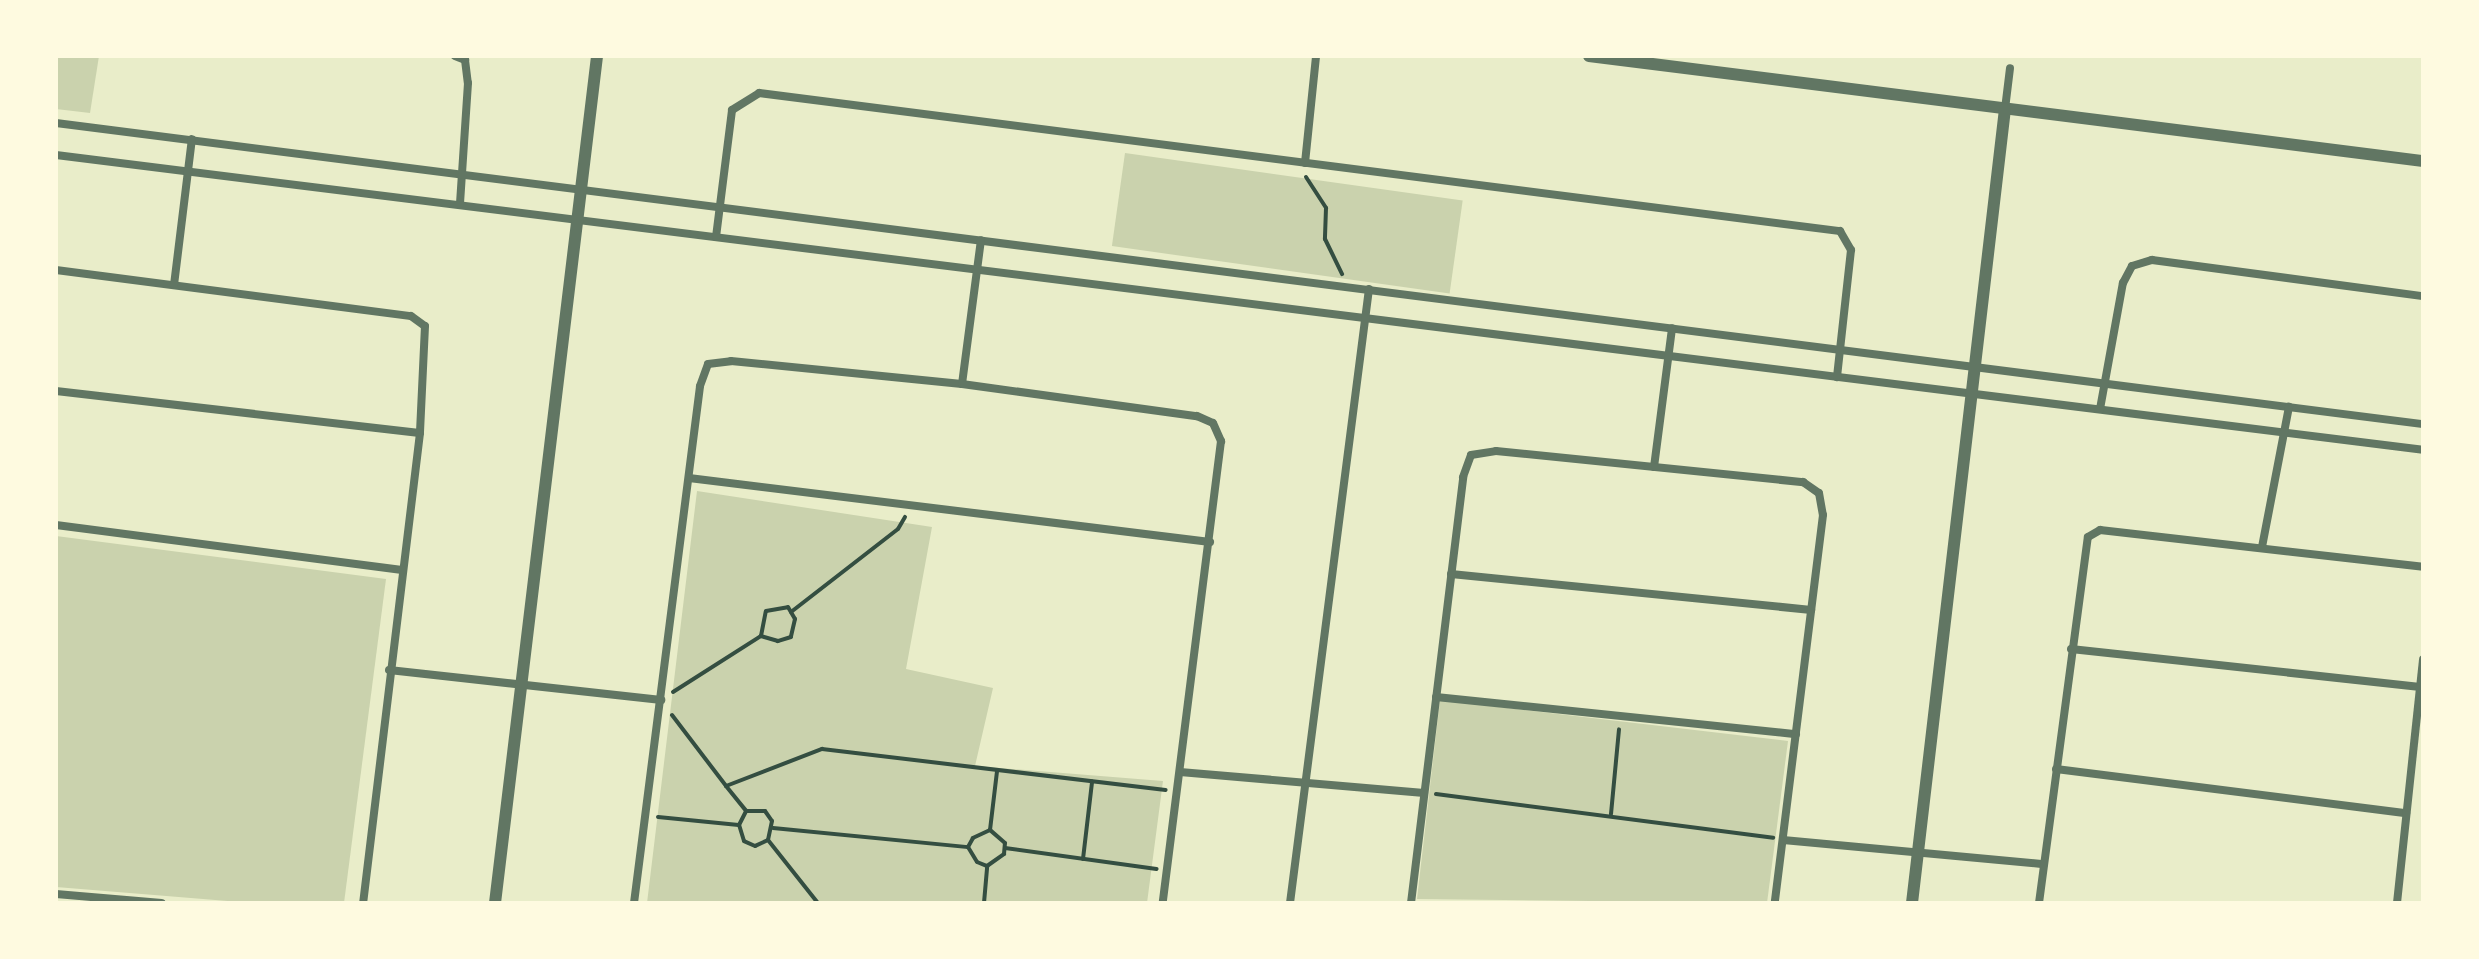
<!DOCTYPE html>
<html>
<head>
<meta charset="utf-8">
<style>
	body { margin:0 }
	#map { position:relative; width:2479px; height:959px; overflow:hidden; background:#e9edc9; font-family:"Sofia Sans Condensed",sans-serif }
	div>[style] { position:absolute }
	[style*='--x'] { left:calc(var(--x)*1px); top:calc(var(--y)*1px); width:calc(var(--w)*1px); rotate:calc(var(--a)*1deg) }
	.green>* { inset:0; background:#cad2ad; transform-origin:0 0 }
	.path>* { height:4px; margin:-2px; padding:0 2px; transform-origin:2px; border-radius:2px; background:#344e41 }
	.minor>* { height:8px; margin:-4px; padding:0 4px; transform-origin:4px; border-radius:4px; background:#617663 }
	.tertiary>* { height:12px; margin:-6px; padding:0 6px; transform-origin:6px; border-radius:6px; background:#617663 }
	span { translate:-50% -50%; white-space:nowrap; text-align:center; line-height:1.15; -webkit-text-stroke:7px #fefae0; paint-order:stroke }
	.frame { position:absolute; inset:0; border:58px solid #fefae0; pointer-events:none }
</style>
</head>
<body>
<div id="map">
	<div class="green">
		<i style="clip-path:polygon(56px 56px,99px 56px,90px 113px,56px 109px)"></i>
		<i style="left:1125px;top:153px;width:341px;height:94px;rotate:8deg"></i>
		<i style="clip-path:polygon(697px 491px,932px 527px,906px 669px,993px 688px,975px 766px,1163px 781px,1147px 903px,647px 903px)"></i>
		<i style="clip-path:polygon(56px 536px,386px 579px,344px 903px,252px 903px,56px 887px)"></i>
		<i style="clip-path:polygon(1440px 700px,1788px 741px,1767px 903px,1417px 899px)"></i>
	</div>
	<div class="path">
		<i style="--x:1306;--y:177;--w:37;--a:57"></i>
		<i style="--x:1326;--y:208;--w:31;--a:92"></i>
		<i style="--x:1325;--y:239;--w:39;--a:64"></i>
		<i style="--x:791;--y:612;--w:135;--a:-37.8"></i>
		<i style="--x:898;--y:529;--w:14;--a:-60"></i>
		<i style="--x:673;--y:692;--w:104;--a:-32.5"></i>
		<i style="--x:761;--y:636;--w:25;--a:-79"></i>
		<i style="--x:766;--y:611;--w:22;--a:-10"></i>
		<i style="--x:788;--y:607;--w:14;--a:60"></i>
		<i style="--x:795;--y:619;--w:18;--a:103"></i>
		<i style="--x:791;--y:637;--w:14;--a:163"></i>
		<i style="--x:778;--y:641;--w:18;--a:-164"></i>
		<i style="--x:672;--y:715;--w:89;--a:52.7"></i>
		<i style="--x:726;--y:786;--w:103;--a:-21.1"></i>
		<i style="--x:822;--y:749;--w:346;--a:6.8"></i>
		<i style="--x:726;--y:786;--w:32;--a:51"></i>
		<i style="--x:746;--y:811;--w:19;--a:0"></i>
		<i style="--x:765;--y:811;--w:12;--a:55"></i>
		<i style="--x:772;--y:821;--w:19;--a:102"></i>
		<i style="--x:768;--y:840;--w:14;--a:155"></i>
		<i style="--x:755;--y:846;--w:12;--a:-156"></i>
		<i style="--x:744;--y:841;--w:17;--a:-107"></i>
		<i style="--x:739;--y:825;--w:16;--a:-63"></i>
		<i style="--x:1436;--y:794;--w:340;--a:7.4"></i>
		<i style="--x:1611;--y:814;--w:85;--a:-84.6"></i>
		<i style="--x:658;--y:817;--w:81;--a:5.6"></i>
		<i style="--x:773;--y:828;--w:196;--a:5.6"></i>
		<i style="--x:968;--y:847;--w:17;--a:59"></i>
		<i style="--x:977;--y:862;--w:11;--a:22"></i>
		<i style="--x:987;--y:866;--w:21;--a:-35"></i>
		<i style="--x:1004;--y:854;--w:11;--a:-85"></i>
		<i style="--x:1005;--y:843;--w:20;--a:-139"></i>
		<i style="--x:990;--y:830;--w:19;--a:155"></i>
		<i style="--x:973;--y:838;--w:10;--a:119"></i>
		<i style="--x:990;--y:830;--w:59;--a:-83.2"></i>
		<i style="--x:768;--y:840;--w:80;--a:51.6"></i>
		<i style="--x:1005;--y:848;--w:153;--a:7.9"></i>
		<i style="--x:1083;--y:859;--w:78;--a:-83.3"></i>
		<i style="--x:984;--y:903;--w:37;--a:-85"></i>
	</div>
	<div class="minor">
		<i style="--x:455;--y:56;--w:11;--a:22"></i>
		<i style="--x:465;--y:60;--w:23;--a:83"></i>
		<i style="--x:468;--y:83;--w:122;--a:93.8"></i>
		<i style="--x:2005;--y:109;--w:41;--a:-83"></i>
		<i style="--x:56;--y:123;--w:2386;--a:7.25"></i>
		<i style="--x:56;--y:155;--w:2385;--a:7.1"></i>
		<i style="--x:1305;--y:163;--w:108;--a:-84.1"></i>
		<i style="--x:716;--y:237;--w:128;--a:-82.8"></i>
		<i style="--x:732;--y:110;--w:32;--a:-32"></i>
		<i style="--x:759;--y:93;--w:1090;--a:7.28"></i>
		<i style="--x:1840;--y:231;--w:22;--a:60"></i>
		<i style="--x:1851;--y:250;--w:128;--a:96.3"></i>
		<i style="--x:56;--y:270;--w:358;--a:7.4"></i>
		<i style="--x:411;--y:316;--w:17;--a:36"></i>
		<i style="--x:425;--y:326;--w:107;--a:92.7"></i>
		<i style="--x:420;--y:433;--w:473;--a:96.9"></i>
		<i style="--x:174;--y:285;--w:147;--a:-83"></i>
		<i style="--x:962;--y:384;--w:145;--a:-82.5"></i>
		<i style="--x:56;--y:391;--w:366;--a:6.6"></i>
		<i style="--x:2100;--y:409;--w:128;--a:-79.7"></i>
		<i style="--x:2123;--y:283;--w:19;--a:-62"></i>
		<i style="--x:2132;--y:266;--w:21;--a:-17"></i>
		<i style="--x:2152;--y:260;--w:273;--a:7.6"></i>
		<i style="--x:1654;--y:467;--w:140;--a:-82.6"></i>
		<i style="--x:689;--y:478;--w:525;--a:7"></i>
		<i style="--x:56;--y:525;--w:349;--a:7.4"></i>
		<i style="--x:2262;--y:547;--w:143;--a:-79.1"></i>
		<i style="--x:1451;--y:574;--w:362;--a:5.7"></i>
		<i style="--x:2071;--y:649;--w:349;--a:6.2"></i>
		<i style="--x:389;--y:670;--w:274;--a:6.3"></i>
		<i style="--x:1436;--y:697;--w:362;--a:5.9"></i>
		<i style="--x:2056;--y:769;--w:353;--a:7.2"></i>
		<i style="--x:1180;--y:772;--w:245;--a:4.9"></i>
		<i style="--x:1783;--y:840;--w:262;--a:5.3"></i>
		<i style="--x:56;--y:894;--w:106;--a:4.9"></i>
		<i style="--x:634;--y:903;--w:521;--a:-82.72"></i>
		<i style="--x:700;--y:386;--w:23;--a:-70"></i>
		<i style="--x:708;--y:364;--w:23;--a:-7"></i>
		<i style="--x:731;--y:361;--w:232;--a:5.7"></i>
		<i style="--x:962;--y:384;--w:237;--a:7.8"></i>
		<i style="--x:1197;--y:416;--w:17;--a:24"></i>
		<i style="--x:1213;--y:423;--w:20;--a:66"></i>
		<i style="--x:1221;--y:441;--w:466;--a:97.2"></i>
		<i style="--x:1290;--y:903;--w:619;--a:-82.67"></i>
		<i style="--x:1411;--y:903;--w:429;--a:-83"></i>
		<i style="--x:1463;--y:477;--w:23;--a:-70"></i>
		<i style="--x:1471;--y:455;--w:25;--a:-9"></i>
		<i style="--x:1496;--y:451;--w:309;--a:5.8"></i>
		<i style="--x:1803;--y:482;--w:19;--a:35"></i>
		<i style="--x:1819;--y:493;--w:22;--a:80"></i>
		<i style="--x:1823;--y:515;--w:391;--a:97.1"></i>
		<i style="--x:2039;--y:903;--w:369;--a:-82.4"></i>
		<i style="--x:2088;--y:537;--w:14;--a:-30"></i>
		<i style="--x:2100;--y:530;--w:325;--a:6.5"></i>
		<i style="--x:2397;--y:903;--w:245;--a:-83.9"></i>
	</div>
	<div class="tertiary">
		<i style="--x:1589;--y:56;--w:841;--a:7.18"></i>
		<i style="--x:495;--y:903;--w:853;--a:-83.13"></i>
		<i style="--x:1912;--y:903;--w:799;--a:-83.32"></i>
	</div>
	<div class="frame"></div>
</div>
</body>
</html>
